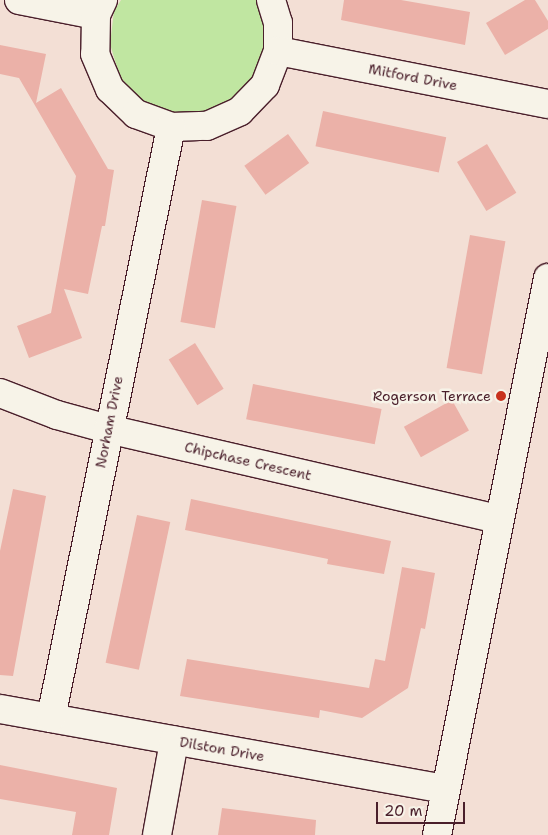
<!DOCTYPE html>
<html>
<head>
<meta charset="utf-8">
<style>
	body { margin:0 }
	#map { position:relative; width:548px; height:835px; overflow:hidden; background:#f3dfd5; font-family:"Shantell Sans",sans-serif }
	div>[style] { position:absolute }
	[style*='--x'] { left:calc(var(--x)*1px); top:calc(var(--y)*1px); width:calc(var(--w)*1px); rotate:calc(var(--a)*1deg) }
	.green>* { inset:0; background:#c0e6a1 }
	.building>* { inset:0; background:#ebb1a8; transform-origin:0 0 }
	.roads { filter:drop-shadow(1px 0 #4a1f2b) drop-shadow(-1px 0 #4a1f2b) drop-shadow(0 1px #4a1f2b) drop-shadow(0 -1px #4a1f2b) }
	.minor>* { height:28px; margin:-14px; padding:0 14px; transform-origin:14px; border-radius:14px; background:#f7f3e8 }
	.dots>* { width:14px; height:14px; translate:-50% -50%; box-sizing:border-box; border:2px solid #f7f3e8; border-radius:50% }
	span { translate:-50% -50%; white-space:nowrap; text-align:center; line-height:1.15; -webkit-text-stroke:5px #f7f3e8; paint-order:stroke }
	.street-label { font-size:14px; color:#4a1f2b }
	.poi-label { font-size:14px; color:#4a1f2b }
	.right { translate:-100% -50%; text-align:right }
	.scale { position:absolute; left:376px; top:802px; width:89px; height:22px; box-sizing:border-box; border:2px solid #4a1f2b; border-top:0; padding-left:6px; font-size:15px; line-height:18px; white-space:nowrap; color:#4a1f2b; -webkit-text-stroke:4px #f7f3e8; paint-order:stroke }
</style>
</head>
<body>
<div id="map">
	<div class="green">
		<i style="clip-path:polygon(121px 0,256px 0,266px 34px,262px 62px,247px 88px,224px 106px,196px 115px,166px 112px,140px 99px,120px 77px,110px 44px,114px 11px)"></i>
	</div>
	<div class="building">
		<i style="clip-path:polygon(344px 0,401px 0,470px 12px,465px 45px,341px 20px)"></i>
		<i style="clip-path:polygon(525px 0,535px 0,548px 21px,548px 29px,505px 55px,486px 23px)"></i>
		<i style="clip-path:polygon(0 45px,46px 54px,36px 103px,61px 88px,108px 169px,114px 170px,105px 226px,102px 226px,88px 294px,64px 289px,82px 338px,29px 358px,17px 326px,51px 313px,76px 176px,19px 78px,0 74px)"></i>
		<i style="left:323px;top:111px;width:126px;height:36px;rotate:12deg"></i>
		<i style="left:288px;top:134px;width:36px;height:54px;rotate:54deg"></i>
		<i style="left:487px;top:144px;width:57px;height:35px;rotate:59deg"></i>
		<i style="left:202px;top:200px;width:35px;height:124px;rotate:10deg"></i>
		<i style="left:470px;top:235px;width:36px;height:135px;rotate:10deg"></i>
		<i style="left:195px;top:343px;width:54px;height:31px;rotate:58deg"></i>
		<i style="left:253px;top:384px;width:131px;height:36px;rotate:11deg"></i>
		<i style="left:452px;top:400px;width:35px;height:55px;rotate:61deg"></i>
		<i style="clip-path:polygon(13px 489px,46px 496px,13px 676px,0 675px,0 551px)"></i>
		<i style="clip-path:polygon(191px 499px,391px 541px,384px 574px,327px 564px,328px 559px,185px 530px)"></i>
		<i style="left:137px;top:515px;width:34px;height:151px;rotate:12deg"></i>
		<i style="clip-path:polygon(402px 567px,435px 573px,425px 629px,421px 628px,408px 688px,362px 718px,320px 710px,319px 718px,180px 696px,187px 659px,369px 688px,375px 659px,385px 661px)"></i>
		<i style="clip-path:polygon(0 765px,117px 788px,109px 835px,72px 835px,76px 812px,0 799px)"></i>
		<i style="clip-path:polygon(222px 808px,316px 820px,315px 835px,218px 835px)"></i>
	</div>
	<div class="roads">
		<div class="minor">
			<i style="--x:19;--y:0;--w:78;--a:11"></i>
			<i style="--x:103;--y:0;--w:17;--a:115"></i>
			<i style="--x:96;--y:15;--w:39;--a:91"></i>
			<i style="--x:95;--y:54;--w:38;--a:67"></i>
			<i style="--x:110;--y:89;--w:36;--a:44"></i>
			<i style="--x:136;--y:114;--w:37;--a:20"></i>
			<i style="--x:171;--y:127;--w:36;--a:-2"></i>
			<i style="--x:207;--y:126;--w:36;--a:-24"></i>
			<i style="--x:240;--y:111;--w:36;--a:-46"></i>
			<i style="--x:265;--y:85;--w:36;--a:-69"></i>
			<i style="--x:278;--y:51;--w:28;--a:-90"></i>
			<i style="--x:278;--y:23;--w:24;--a:-107"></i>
			<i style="--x:278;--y:51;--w:275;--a:11.1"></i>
			<i style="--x:0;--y:393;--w:61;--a:21.1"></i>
			<i style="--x:57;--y:415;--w:53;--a:15.4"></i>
			<i style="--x:108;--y:429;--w:401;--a:13"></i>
			<i style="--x:0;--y:709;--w:452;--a:10.2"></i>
			<i style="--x:51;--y:718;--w:603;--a:-78.52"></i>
			<i style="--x:157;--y:835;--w:96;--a:-79.7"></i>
			<i style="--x:437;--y:835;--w:568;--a:-78.73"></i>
		</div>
	</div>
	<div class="dots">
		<i style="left:501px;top:396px;background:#c8321e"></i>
	</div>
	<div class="street-label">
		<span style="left:413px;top:77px;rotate:11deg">Mitford Drive</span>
		<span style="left:109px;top:422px;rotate:-79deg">Norham Drive</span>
		<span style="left:248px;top:461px;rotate:13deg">Chipchase Crescent</span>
		<span style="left:222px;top:749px;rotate:10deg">Dilston Drive</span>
	</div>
	<div class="poi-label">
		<span class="right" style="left:491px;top:396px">Rogerson Terrace</span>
	</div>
	<div class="scale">20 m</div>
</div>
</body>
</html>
